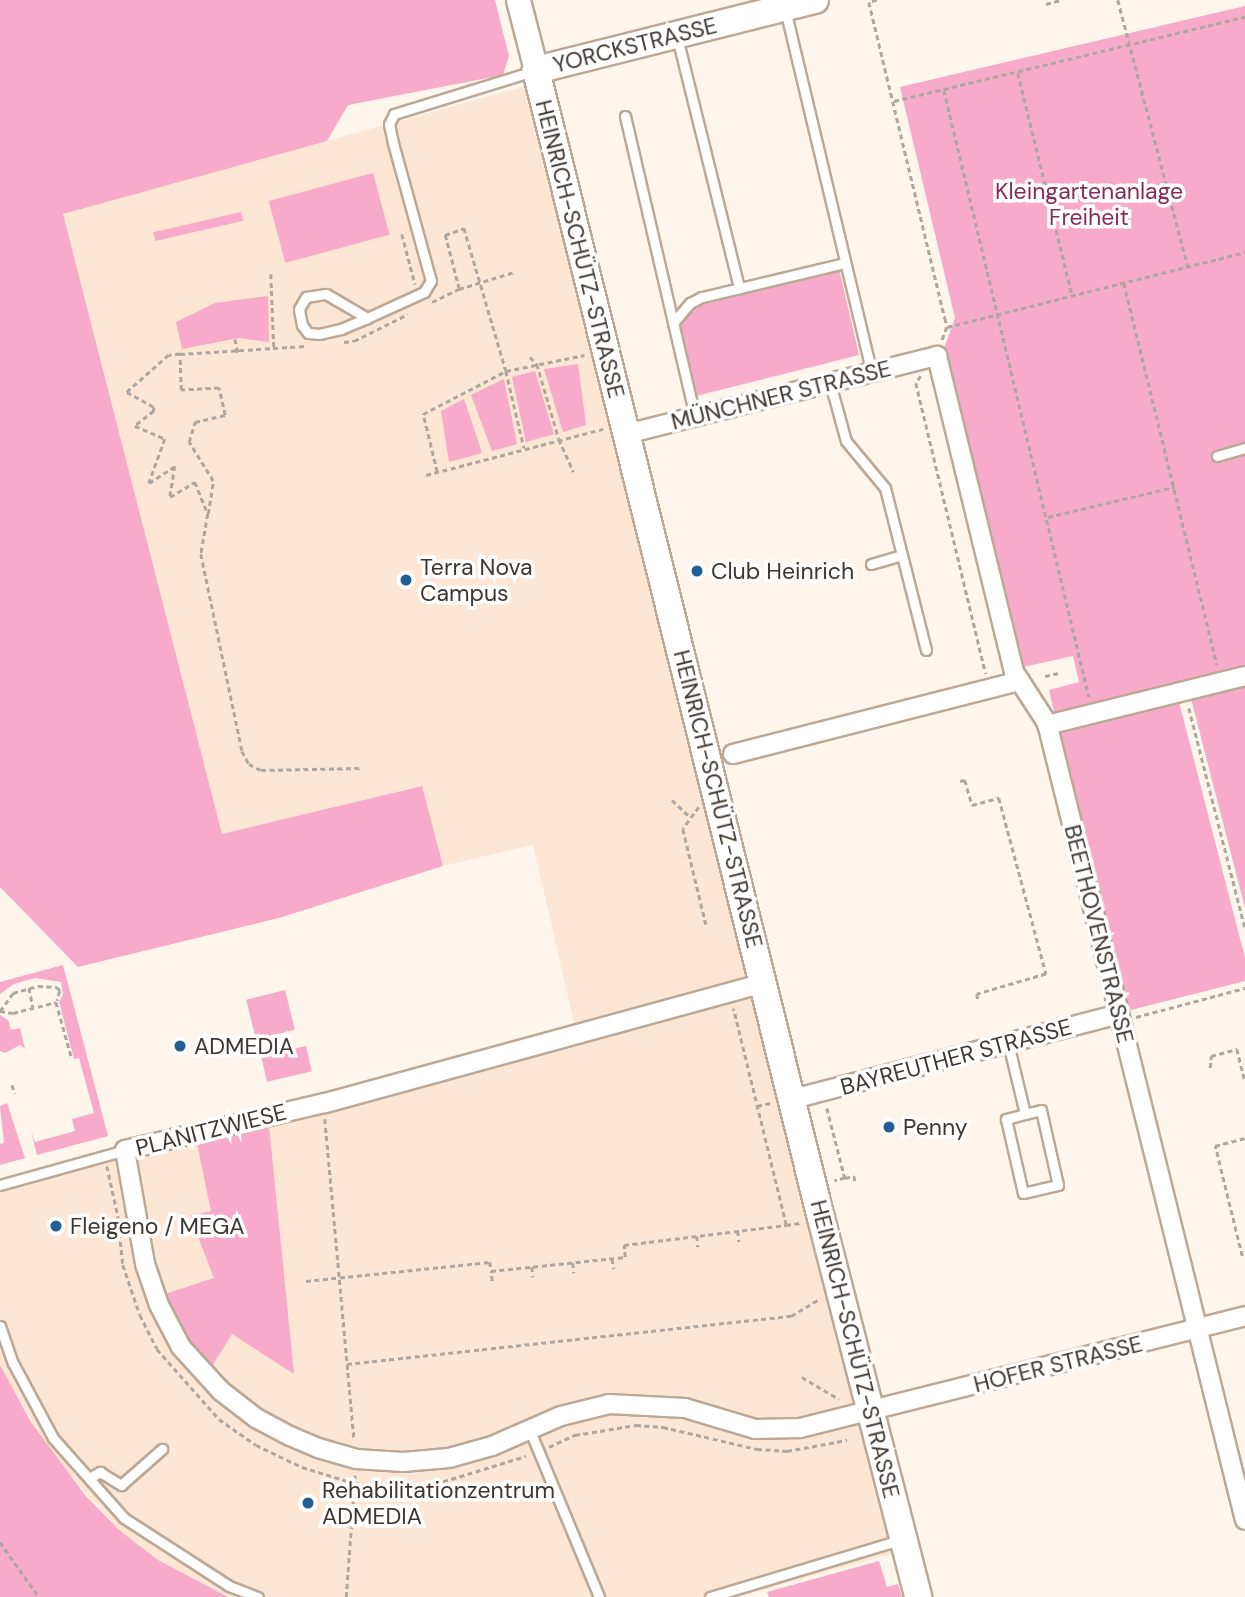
<!DOCTYPE html>
<html>
<head>
<meta charset="utf-8">
<style>
	body { margin:0 }
	#map { position:relative; width:1245px; height:1597px; overflow:hidden; background:#fef5ed; font-family:"DM Sans",sans-serif }
	div>[style] { position:absolute }
	[style*='--x'] { left:calc(var(--x)*1px); top:calc(var(--y)*1px); width:calc(var(--w)*1px); rotate:calc(var(--a)*1deg) }
	.built>* { inset:0; background:#fde6d3 }
	.green>* { inset:0; background:#f7aac9; transform-origin:0 0 }
	.path>* { height:2.5px; margin-top:-1.25px; transform-origin:0; background:repeating-linear-gradient(90deg,#afa69f 0 5px,transparent 0 8.5px) }
	.roads { filter:drop-shadow(2px 0 #bca896) drop-shadow(-2px 0 #bca896) drop-shadow(0 2px #bca896) drop-shadow(0 -2px #bca896) }
	.service>* { height:9px; margin:-4.5px; padding:0 4.5px; transform-origin:4.5px; border-radius:4.5px; background:#fff }
	.minor>* { height:18px; margin:-9px; padding:0 9px; transform-origin:9px; border-radius:9px; background:#fff }
	.tertiary>* { height:23px; margin:-11.5px; padding:0 11.5px; transform-origin:11.5px; border-radius:11.5px; background:#fff }
	.secondary>* { height:26px; margin:-13px; padding:0 13px; transform-origin:13px; border-radius:13px; background:#fff }
	.dots>* { width:19px; height:19px; translate:-50% -50%; box-sizing:border-box; border:4px solid #fff; border-radius:50% }
	span { translate:-50% -50%; white-space:nowrap; text-align:center; line-height:1.15; -webkit-text-stroke:7px #fff; paint-order:stroke }
	.street-label { font-size:23px; color:#3f362f }
	.park-label { font-size:23px; color:#872c59 }
	.poi-label { font-size:23px; color:#3f362f }
	.left { translate:0 -50%; text-align:left }
</style>
</head>
<body>
<div id="map">
	<div class="built">
		<i style="clip-path:polygon(530px 85px,901px 1551px,738px 1597px,228px 1597px,158px 1560px,119px 1530px,56px 1459px,7px 1380px,0 1365px,0 1183px,575px 1027px,533px 845px,443px 866px,421px 786px,222px 834px,63px 214px)"></i>
	</div>
	<div class="green">
		<i style="clip-path:polygon(0 0,495px 0,509px 56px,503px 75px,348px 105px,327px 141px,63px 214px,222px 834px,422px 786px,443px 866px,279px 918px,78px 967px,0 887px)"></i>
		<i style="clip-path:polygon(1245px 6px,1245px 908px,1188px 687px,1056px 720px,1049px 690px,1079px 682px,1073px 656px,1023px 667px,943px 351px,955px 318px,900px 87px)"></i>
		<i style="left:373px;top:173px;width:64px;height:108px;rotate:75deg"></i>
		<i style="left:241px;top:212px;width:9px;height:90px;rotate:77deg"></i>
		<i style="clip-path:polygon(838px 264px,859px 355px,696px 396px,680px 324px,683px 312px,690px 304px)"></i>
		<i style="clip-path:polygon(268px 296px,269px 342px,239px 338px,182px 349px,176px 322px,215px 303px)"></i>
		<i style="clip-path:polygon(578px 364px,586px 425px,563px 432px,544px 369px)"></i>
		<i style="clip-path:polygon(535px 371px,554px 434px,526px 442px,512px 377px)"></i>
		<i style="clip-path:polygon(504px 379px,517px 444px,492px 451px,471px 395px)"></i>
		<i style="clip-path:polygon(464px 399px,482px 453px,449px 462px,441px 411px)"></i>
		<i style="clip-path:polygon(1179px 702px,1245px 958px,1245px 981px,1127px 1011px,1057px 732px)"></i>
		<i style="clip-path:polygon(63px 965px,108px 1136px,37px 1155px,31px 1131px,35px 1142px,75px 1131px,72px 1119px,94px 1113px,79px 1058px,74px 1059px,59px 1002px,63px 995px,61px 982px,35px 978px,14px 984px,0 994px,0 982px)"></i>
		<i style="left:285px;top:990px;width:41px;height:40px;rotate:76deg"></i>
		<i style="clip-path:polygon(0 1015px,8px 1020px,11px 1030px,20px 1028px,25px 1049px,20px 1045px,5px 1053px,0 1051px)"></i>
		<i style="left:306px;top:1046px;width:26px;height:46px;rotate:77deg"></i>
		<i style="clip-path:polygon(7px 1103px,25px 1158px,0 1165px,0 1144px,4px 1143px,0 1106px)"></i>
		<i style="clip-path:polygon(269px 1126px,294px 1374px,232px 1334px,212px 1366px,184px 1336px,165px 1294px,214px 1278px,190px 1216px,211px 1211px,197px 1143px)"></i>
		<i style="clip-path:polygon(0 1365px,31px 1422px,85px 1495px,119px 1530px,158px 1560px,228px 1597px,0 1597px)"></i>
		<i style="clip-path:polygon(879px 1561px,887px 1587px,898px 1584px,902px 1597px,769px 1597px,767px 1592px)"></i>
	</div>
	<div class="path">
		<i style="--x:877;--y:0;--w:8;--a:166"></i>
		<i style="--x:869;--y:2;--w:325;--a:76.5"></i>
		<i style="--x:945;--y:318;--w:9;--a:77"></i>
		<i style="--x:947;--y:327;--w:15;--a:110"></i>
		<i style="--x:1118;--y:0;--w:275;--a:75.3"></i>
		<i style="--x:1046;--y:4;--w:16;--a:-15"></i>
		<i style="--x:1018;--y:73;--w:228;--a:76.3"></i>
		<i style="--x:944;--y:90;--w:624;--a:76.56"></i>
		<i style="--x:894;--y:101;--w:361;--a:-13.5"></i>
		<i style="--x:402;--y:234;--w:52;--a:75.4"></i>
		<i style="--x:271;--y:274;--w:74;--a:87.7"></i>
		<i style="--x:1124;--y:283;--w:393;--a:76.3"></i>
		<i style="--x:459;--y:289;--w:58;--a:-17.2"></i>
		<i style="--x:432;--y:302;--w:30;--a:-26"></i>
		<i style="--x:459;--y:289;--w:56;--a:-104.5"></i>
		<i style="--x:445;--y:235;--w:20;--a:-20"></i>
		<i style="--x:464;--y:228;--w:149;--a:73.6"></i>
		<i style="--x:506;--y:371;--w:79;--a:76.8"></i>
		<i style="--x:947;--y:327;--w:307;--a:-14.1"></i>
		<i style="--x:235;--y:339;--w:14;--a:78"></i>
		<i style="--x:344;--y:342;--w:10;--a:-6"></i>
		<i style="--x:354;--y:341;--w:60;--a:-26.6"></i>
		<i style="--x:180;--y:354;--w:11;--a:175"></i>
		<i style="--x:169;--y:355;--w:56;--a:138.6"></i>
		<i style="--x:127;--y:392;--w:31;--a:29"></i>
		<i style="--x:154;--y:407;--w:4;--a:90"></i>
		<i style="--x:154;--y:411;--w:24;--a:142"></i>
		<i style="--x:135;--y:426;--w:33;--a:23"></i>
		<i style="--x:165;--y:439;--w:47;--a:110"></i>
		<i style="--x:149;--y:483;--w:31;--a:-33"></i>
		<i style="--x:175;--y:466;--w:31;--a:99"></i>
		<i style="--x:170;--y:497;--w:29;--a:-31"></i>
		<i style="--x:195;--y:482;--w:35;--a:68"></i>
		<i style="--x:208;--y:514;--w:33;--a:-81"></i>
		<i style="--x:213;--y:481;--w:46;--a:-121.6"></i>
		<i style="--x:189;--y:442;--w:21;--a:-73"></i>
		<i style="--x:195;--y:422;--w:31;--a:-13"></i>
		<i style="--x:225;--y:415;--w:28;--a:-103"></i>
		<i style="--x:219;--y:388;--w:38;--a:177"></i>
		<i style="--x:181;--y:390;--w:36;--a:-92"></i>
		<i style="--x:180;--y:354;--w:126;--a:-3.6"></i>
		<i style="--x:530;--y:357;--w:10;--a:45"></i>
		<i style="--x:537;--y:364;--w:78;--a:73.7"></i>
		<i style="--x:559;--y:439;--w:36;--a:66"></i>
		<i style="--x:921;--y:376;--w:9;--a:126"></i>
		<i style="--x:916;--y:383;--w:299;--a:76.5"></i>
		<i style="--x:437;--y:472;--w:60;--a:-103.6"></i>
		<i style="--x:423;--y:414;--w:93;--a:-27.4"></i>
		<i style="--x:506;--y:371;--w:80;--a:-11.6"></i>
		<i style="--x:426;--y:475;--w:183;--a:-14.6"></i>
		<i style="--x:208;--y:514;--w:41;--a:99.9"></i>
		<i style="--x:201;--y:554;--w:201;--a:78.2"></i>
		<i style="--x:242;--y:751;--w:15;--a:62"></i>
		<i style="--x:249;--y:764;--w:13;--a:27"></i>
		<i style="--x:261;--y:770;--w:102;--a:-1.1"></i>
		<i style="--x:1048;--y:517;--w:130;--a:-13.4"></i>
		<i style="--x:1045;--y:676;--w:14;--a:-12"></i>
		<i style="--x:1189;--y:708;--w:226;--a:75.7"></i>
		<i style="--x:960;--y:781;--w:5;--a:-11"></i>
		<i style="--x:965;--y:780;--w:26;--a:74"></i>
		<i style="--x:972;--y:805;--w:28;--a:-15"></i>
		<i style="--x:999;--y:798;--w:182;--a:75"></i>
		<i style="--x:1046;--y:974;--w:72;--a:163.8"></i>
		<i style="--x:977;--y:994;--w:6;--a:81"></i>
		<i style="--x:672;--y:800;--w:23;--a:43"></i>
		<i style="--x:699;--y:807;--w:27;--a:126"></i>
		<i style="--x:683;--y:829;--w:98;--a:76.4"></i>
		<i style="--x:29;--y:988;--w:19;--a:78"></i>
		<i style="--x:0;--y:1011;--w:13;--a:9"></i>
		<i style="--x:13;--y:1013;--w:44;--a:-14.3"></i>
		<i style="--x:56;--y:1002;--w:59;--a:74.3"></i>
		<i style="--x:0;--y:1011;--w:22;--a:-54"></i>
		<i style="--x:13;--y:993;--w:26;--a:-16"></i>
		<i style="--x:38;--y:986;--w:19;--a:3"></i>
		<i style="--x:57;--y:987;--w:5;--a:53"></i>
		<i style="--x:60;--y:991;--w:10;--a:107"></i>
		<i style="--x:1136;--y:1017;--w:113;--a:-14.9"></i>
		<i style="--x:1210;--y:1068;--w:12;--a:-85"></i>
		<i style="--x:1211;--y:1056;--w:27;--a:-15"></i>
		<i style="--x:1237;--y:1049;--w:32;--a:76"></i>
		<i style="--x:12;--y:1085;--w:9;--a:72"></i>
		<i style="--x:757;--y:1106;--w:14;--a:-12"></i>
		<i style="--x:827;--y:1108;--w:72;--a:75.6"></i>
		<i style="--x:845;--y:1178;--w:11;--a:165"></i>
		<i style="--x:325;--y:1119;--w:322;--a:84.8"></i>
		<i style="--x:107;--y:1166;--w:51;--a:77.6"></i>
		<i style="--x:118;--y:1216;--w:49;--a:84.2"></i>
		<i style="--x:123;--y:1265;--w:53;--a:71.2"></i>
		<i style="--x:140;--y:1315;--w:38;--a:63"></i>
		<i style="--x:157;--y:1349;--w:94;--a:48.5"></i>
		<i style="--x:219;--y:1419;--w:45;--a:35.1"></i>
		<i style="--x:256;--y:1445;--w:51;--a:25.6"></i>
		<i style="--x:302;--y:1467;--w:54;--a:17.1"></i>
		<i style="--x:354;--y:1483;--w:39;--a:6"></i>
		<i style="--x:393;--y:1487;--w:42;--a:-4.1"></i>
		<i style="--x:435;--y:1484;--w:95;--a:-17.1"></i>
		<i style="--x:845;--y:1178;--w:9;--a:-13"></i>
		<i style="--x:854;--y:1176;--w:8;--a:76"></i>
		<i style="--x:786;--y:1225;--w:14;--a:-8"></i>
		<i style="--x:738;--y:1231;--w:11;--a:85"></i>
		<i style="--x:697;--y:1236;--w:11;--a:85"></i>
		<i style="--x:1242;--y:1256;--w:113;--a:-103.8"></i>
		<i style="--x:1215;--y:1146;--w:31;--a:-15"></i>
		<i style="--x:612;--y:1259;--w:10;--a:79"></i>
		<i style="--x:573;--y:1263;--w:10;--a:84"></i>
		<i style="--x:532;--y:1267;--w:10;--a:84"></i>
		<i style="--x:306;--y:1281;--w:185;--a:-5.9"></i>
		<i style="--x:490;--y:1262;--w:8;--a:83"></i>
		<i style="--x:492;--y:1281;--w:10;--a:-96"></i>
		<i style="--x:491;--y:1271;--w:135;--a:-6"></i>
		<i style="--x:625;--y:1257;--w:12;--a:-95"></i>
		<i style="--x:624;--y:1245;--w:163;--a:-7"></i>
		<i style="--x:786;--y:1225;--w:223;--a:-103.7"></i>
		<i style="--x:347;--y:1364;--w:447;--a:-6.2"></i>
		<i style="--x:791;--y:1316;--w:33;--a:-31"></i>
		<i style="--x:802;--y:1377;--w:43;--a:30.7"></i>
		<i style="--x:549;--y:1447;--w:29;--a:-25"></i>
		<i style="--x:575;--y:1435;--w:62;--a:-9.3"></i>
		<i style="--x:636;--y:1425;--w:27;--a:4"></i>
		<i style="--x:663;--y:1427;--w:97;--a:13.2"></i>
		<i style="--x:757;--y:1449;--w:30;--a:4"></i>
		<i style="--x:787;--y:1451;--w:61;--a:-10.4"></i>
		<i style="--x:0;--y:1542;--w:67;--a:54.7"></i>
		<i style="--x:346;--y:1597;--w:122;--a:-85.8"></i>
	</div>
	<div class="roads">
		<div class="service">
			<i style="--x:785;--y:9;--w:374;--a:76.6"></i>
			<i style="--x:677;--y:37;--w:259;--a:76.1"></i>
			<i style="--x:625;--y:116;--w:309;--a:76.9"></i>
			<i style="--x:367;--y:318;--w:28;--a:157"></i>
			<i style="--x:341;--y:329;--w:22;--a:167"></i>
			<i style="--x:320;--y:334;--w:12;--a:-175"></i>
			<i style="--x:308;--y:333;--w:10;--a:-127"></i>
			<i style="--x:302;--y:325;--w:16;--a:-101"></i>
			<i style="--x:299;--y:309;--w:14;--a:-60"></i>
			<i style="--x:306;--y:297;--w:20;--a:-9"></i>
			<i style="--x:326;--y:294;--w:48;--a:30.3"></i>
			<i style="--x:367;--y:318;--w:63;--a:-24.5"></i>
			<i style="--x:424;--y:292;--w:13;--a:-58"></i>
			<i style="--x:431;--y:281;--w:143;--a:-105.4"></i>
			<i style="--x:393;--y:143;--w:19;--a:-102"></i>
			<i style="--x:389;--y:124;--w:11;--a:-63"></i>
			<i style="--x:394;--y:114;--w:146;--a:-17.1"></i>
			<i style="--x:673;--y:323;--w:26;--a:-50"></i>
			<i style="--x:690;--y:303;--w:13;--a:-27"></i>
			<i style="--x:702;--y:297;--w:147;--a:-13.4"></i>
			<i style="--x:830;--y:383;--w:60;--a:74.6"></i>
			<i style="--x:846;--y:441;--w:61;--a:50.3"></i>
			<i style="--x:885;--y:488;--w:167;--a:75.8"></i>
			<i style="--x:1217;--y:456;--w:29;--a:-16"></i>
			<i style="--x:871;--y:564;--w:32;--a:-16"></i>
			<i style="--x:1008;--y:1043;--w:73;--a:76.5"></i>
			<i style="--x:1025;--y:1114;--w:20;--a:165"></i>
			<i style="--x:1006;--y:1119;--w:76;--a:77.1"></i>
			<i style="--x:1023;--y:1193;--w:36;--a:-13"></i>
			<i style="--x:1058;--y:1185;--w:77;--a:-102.8"></i>
			<i style="--x:1041;--y:1110;--w:16;--a:166"></i>
			<i style="--x:0;--y:1185;--w:130;--a:-15.6"></i>
			<i style="--x:0;--y:1326;--w:39;--a:71"></i>
			<i style="--x:13;--y:1363;--w:85;--a:61.9"></i>
			<i style="--x:53;--y:1438;--w:107;--a:48.4"></i>
			<i style="--x:124;--y:1518;--w:125;--a:32.9"></i>
			<i style="--x:229;--y:1586;--w:31;--a:21"></i>
			<i style="--x:530;--y:1431;--w:180;--a:67.4"></i>
			<i style="--x:89;--y:1478;--w:13;--a:-29"></i>
			<i style="--x:100;--y:1472;--w:25;--a:32"></i>
			<i style="--x:121;--y:1485;--w:55;--a:-41.3"></i>
			<i style="--x:710;--y:1597;--w:198;--a:-16.7"></i>
		</div>
		<div class="minor">
			<i style="--x:626;--y:434;--w:321;--a:-14.1"></i>
			<i style="--x:937;--y:356;--w:325;--a:76.3"></i>
			<i style="--x:1014;--y:672;--w:61;--a:57.1"></i>
			<i style="--x:1047;--y:723;--w:821;--a:76.05"></i>
			<i style="--x:1047;--y:725;--w:204;--a:-13.9"></i>
			<i style="--x:733;--y:754;--w:296;--a:-14.3"></i>
			<i style="--x:764;--y:983;--w:456;--a:164.7"></i>
			<i style="--x:324;--y:1103;--w:204;--a:166.7"></i>
			<i style="--x:125;--y:1150;--w:116;--a:80"></i>
			<i style="--x:145;--y:1264;--w:43;--a:71.1"></i>
			<i style="--x:159;--y:1305;--w:47;--a:62.4"></i>
			<i style="--x:181;--y:1347;--w:59;--a:47.7"></i>
			<i style="--x:221;--y:1391;--w:44;--a:37.6"></i>
			<i style="--x:256;--y:1418;--w:38;--a:28"></i>
			<i style="--x:290;--y:1436;--w:30;--a:23"></i>
			<i style="--x:318;--y:1448;--w:40;--a:16"></i>
			<i style="--x:356;--y:1459;--w:47;--a:3.7"></i>
			<i style="--x:403;--y:1462;--w:46;--a:-5"></i>
			<i style="--x:449;--y:1458;--w:45;--a:-15.6"></i>
			<i style="--x:492;--y:1446;--w:75;--a:-23.5"></i>
			<i style="--x:561;--y:1416;--w:49;--a:-14"></i>
			<i style="--x:609;--y:1404;--w:76;--a:3"></i>
			<i style="--x:685;--y:1408;--w:73;--a:16.7"></i>
			<i style="--x:755;--y:1429;--w:45;--a:-1.3"></i>
			<i style="--x:800;--y:1428;--w:459;--a:-14.1"></i>
			<i style="--x:793;--y:1099;--w:337;--a:-14.6"></i>
		</div>
		<div class="tertiary">
			<i style="--x:518;--y:0;--w:72;--a:75.6"></i>
		</div>
		<div class="secondary">
			<i style="--x:815;--y:0;--w:288;--a:165.9"></i>
			<i style="--x:536;--y:70;--w:1183;--a:76.06"></i>
			<i style="--x:821;--y:1218;--w:391;--a:75.6"></i>
		</div>
	</div>
	<div class="dots">
		<i style="left:697px;top:571px;background:#235e95"></i>
		<i style="left:406px;top:580px;background:#235e95"></i>
		<i style="left:180px;top:1046px;background:#235e95"></i>
		<i style="left:889px;top:1127px;background:#235e95"></i>
		<i style="left:56px;top:1226px;background:#235e95"></i>
		<i style="left:308px;top:1503px;background:#235e95"></i>
	</div>
	<div class="street-label">
		<span style="left:635px;top:45px;rotate:-14deg">YORCKSTRASSE</span>
		<span style="left:580px;top:249px;rotate:76deg">HEINRICH-SCHÜTZ-STRASSE</span>
		<span style="left:781px;top:395px;rotate:-14deg">MÜNCHNER STRASSE</span>
		<span style="left:718px;top:799px;rotate:76deg">HEINRICH-SCHÜTZ-STRASSE</span>
		<span style="left:1099px;top:934px;rotate:76deg">BEETHOVENSTRASSE</span>
		<span style="left:956px;top:1057px;rotate:-15deg">BAYREUTHER STRASSE</span>
		<span style="left:211px;top:1130px;rotate:-14deg">PLANITZWIESE</span>
		<span style="left:855px;top:1349px;rotate:76deg">HEINRICH-SCHÜTZ-STRASSE</span>
		<span style="left:1058px;top:1364px;rotate:-14deg">HOFER STRASSE</span>
	</div>
	<div class="park-label">
		<span style="left:1089px;top:204px">Kleingartenanlage<br>Freiheit</span>
	</div>
	<div class="poi-label">
		<span class="left" style="left:420px;top:580px">Terra Nova<br>Campus</span>
		<span class="left" style="left:711px;top:571px">Club Heinrich</span>
		<span class="left" style="left:194px;top:1046px">ADMEDIA</span>
		<span class="left" style="left:903px;top:1127px">Penny</span>
		<span class="left" style="left:70px;top:1226px">Fleigeno / MEGA</span>
		<span class="left" style="left:322px;top:1503px">Rehabilitationzentrum<br>ADMEDIA</span>
	</div>
</div>
</body>
</html>
